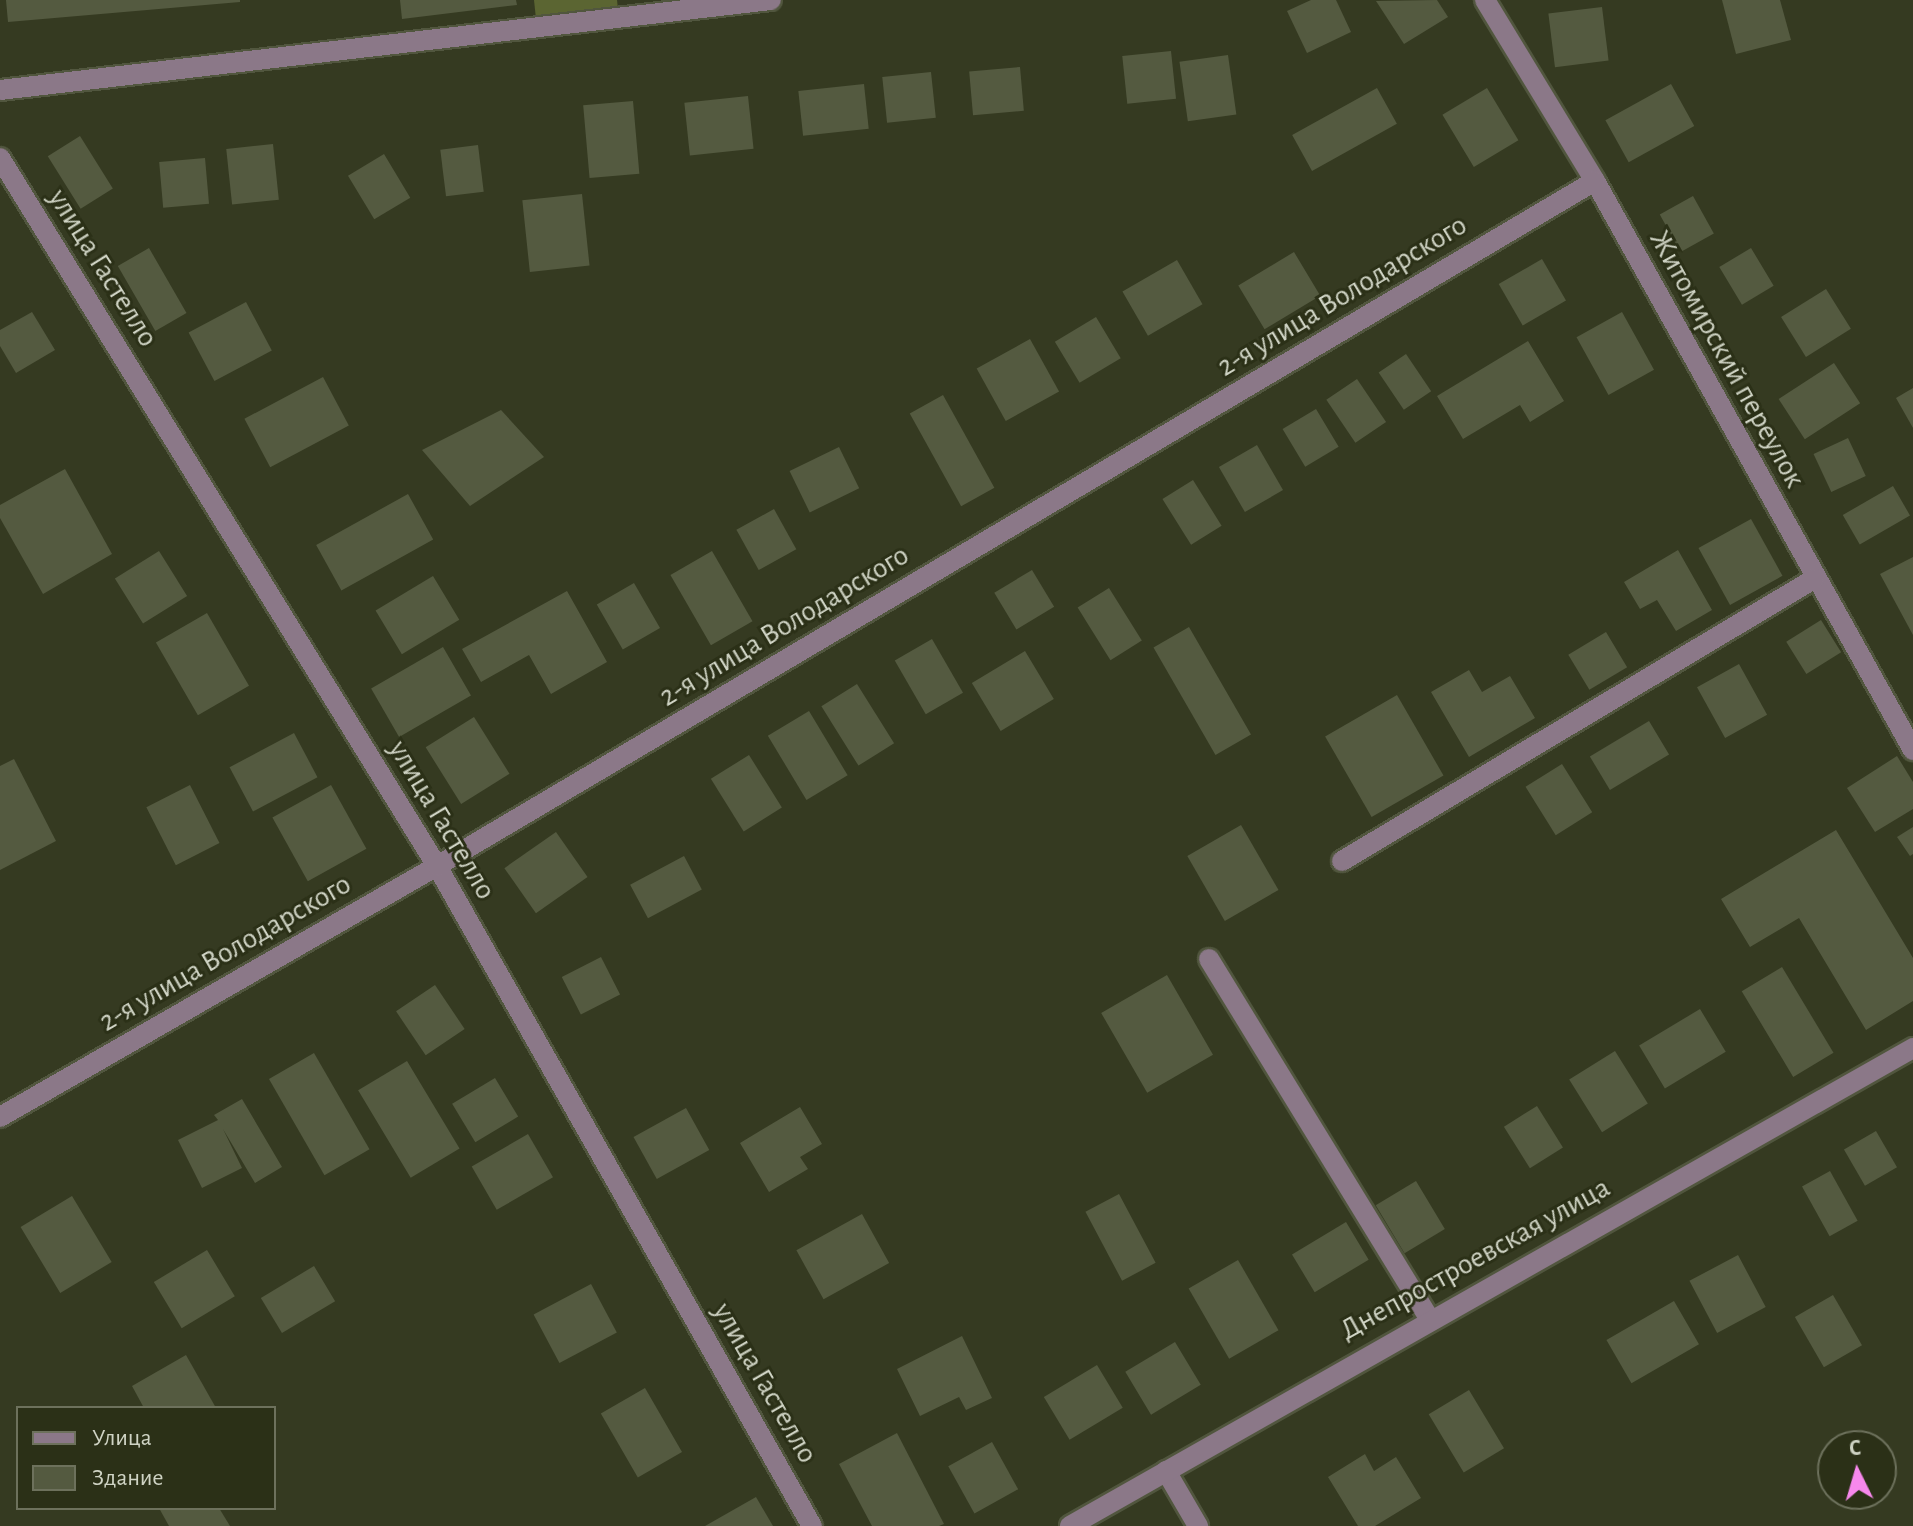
<!DOCTYPE html>
<html>
<head>
<meta charset="utf-8">
<style>
	body { margin:0 }
	#map { position:relative; width:1913px; height:1526px; overflow:hidden; background:#353a21; font-family:"Alegreya Sans",sans-serif }
	div>[style] { position:absolute }
	[style*='--x'] { left:calc(var(--x)*1px); top:calc(var(--y)*1px); width:calc(var(--w)*1px); rotate:calc(var(--a)*1deg) }
	.forest>* { inset:0; background:#5b6532 }
	.building>* { inset:0; background:#545a40; transform-origin:0 0 }
	.roads { filter:drop-shadow(2px 0 #51563e) drop-shadow(-2px 0 #51563e) drop-shadow(0 2px #51563e) drop-shadow(0 -2px #51563e) }
	.minor>* { height:20px; margin:-10px; padding:0 10px; transform-origin:10px; border-radius:10px; background:#8b7888 }
	span { translate:-50% -50%; white-space:nowrap; text-align:center; line-height:1.15; -webkit-text-stroke:6px #2b3017; paint-order:stroke }
	.street-label { font-size:30px; color:#cfd3c4 }
	.legend { position:absolute; left:16px; top:1406px; width:260px; height:104px; box-sizing:border-box; background:#2b3017; border:2px solid #6d715c; margin:0; padding:10px 14px; list-style:none; font-size:24px; color:#cfd3c4 }
	.legend li { display:flex; align-items:center; gap:16px; height:40px }
	.legend b { width:40px; border:2px solid #6d715c }
	.north { position:absolute; left:1817px; top:1430px; width:80px; height:80px; box-sizing:border-box; background:#2b3017; border:2px solid #6d715c; border-radius:50%; rotate:355deg; font-size:22px; font-weight:700; line-height:32px; text-align:center; color:#cfd3c4 }
	.north::after { content:''; display:block; margin:auto; width:28px; height:36px; background:#f788ec; clip-path:polygon(50% 0,100% 100%,50% 72%,0 100%) }
</style>
</head>
<body>
<div id="map">
	<div class="forest">
		<i style="clip-path:polygon(534px 0,617px 0,618px 9px,536px 19px)"></i>
	</div>
	<div class="building">
		<i style="clip-path:polygon(6px 0,240px 0,240px 2px,8px 22px)"></i>
		<i style="clip-path:polygon(400px 0,516px 0,517px 5px,402px 19px)"></i>
		<i style="clip-path:polygon(1311px 0,1336px 0,1351px 32px,1307px 53px,1287px 11px)"></i>
		<i style="clip-path:polygon(1437px 0,1448px 17px,1404px 44px,1376px 1px)"></i>
		<i style="clip-path:polygon(1722px 0,1780px 0,1791px 40px,1736px 54px)"></i>
		<i style="left:1602px;top:7px;width:54px;height:54px;rotate:83deg"></i>
		<i style="left:1171px;top:51px;width:48px;height:49px;rotate:84deg"></i>
		<i style="left:1228px;top:55px;width:60px;height:49px;rotate:82deg"></i>
		<i style="left:1020px;top:67px;width:44px;height:51px;rotate:85deg"></i>
		<i style="left:931px;top:72px;width:46px;height:49px;rotate:84deg"></i>
		<i style="left:864px;top:84px;width:45px;height:66px;rotate:84deg"></i>
		<i style="left:1671px;top:84px;width:48px;height:75px;rotate:61deg"></i>
		<i style="left:1377px;top:88px;width:41px;height:97px;rotate:61deg"></i>
		<i style="left:1487px;top:88px;width:61px;height:52px;rotate:59deg"></i>
		<i style="left:748px;top:96px;width:53px;height:64px;rotate:84deg"></i>
		<i style="left:633px;top:101px;width:73px;height:50px;rotate:85deg"></i>
		<i style="left:80px;top:136px;width:62px;height:38px;rotate:58deg"></i>
		<i style="left:273px;top:144px;width:56px;height:47px;rotate:84deg"></i>
		<i style="left:478px;top:145px;width:47px;height:38px;rotate:83deg"></i>
		<i style="left:384px;top:154px;width:51px;height:42px;rotate:59deg"></i>
		<i style="left:205px;top:158px;width:46px;height:46px;rotate:85deg"></i>
		<i style="left:582px;top:194px;width:72px;height:60px;rotate:84deg"></i>
		<i style="left:1693px;top:196px;width:43px;height:38px;rotate:61deg"></i>
		<i style="left:149px;top:248px;width:75px;height:36px;rotate:60deg"></i>
		<i style="left:1751px;top:248px;width:44px;height:37px;rotate:59deg"></i>
		<i style="left:1294px;top:252px;width:51px;height:65px;rotate:59deg"></i>
		<i style="left:1542px;top:259px;width:48px;height:50px;rotate:60deg"></i>
		<i style="left:1177px;top:260px;width:51px;height:63px;rotate:60deg"></i>
		<i style="left:1826px;top:289px;width:47px;height:53px;rotate:58deg"></i>
		<i style="left:246px;top:302px;width:55px;height:65px;rotate:62deg"></i>
		<i style="clip-path:polygon(32px 312px,55px 350px,16px 373px,0 346px,0 330px)"></i>
		<i style="left:1622px;top:312px;width:66px;height:52px;rotate:61deg"></i>
		<i style="left:1096px;top:317px;width:48px;height:48px;rotate:59deg"></i>
		<i style="left:1030px;top:339px;width:60px;height:61px;rotate:61deg"></i>
		<i style="clip-path:polygon(1528px 341px,1564px 401px,1530px 422px,1520px 405px,1463px 439px,1437px 396px)"></i>
		<i style="left:1406px;top:354px;width:45px;height:33px;rotate:56deg"></i>
		<i style="left:1834px;top:363px;width:48px;height:66px;rotate:57deg"></i>
		<i style="left:323px;top:377px;width:55px;height:89px;rotate:62deg"></i>
		<i style="left:1357px;top:379px;width:52px;height:37px;rotate:56deg"></i>
		<i style="clip-path:polygon(1913px 388px,1913px 428px,1896px 398px)"></i>
		<i style="left:943px;top:395px;width:106px;height:38px;rotate:61deg"></i>
		<i style="left:1316px;top:409px;width:44px;height:39px;rotate:59deg"></i>
		<i style="clip-path:polygon(501px 410px,544px 457px,470px 506px,422px 450px)"></i>
		<i style="left:1848px;top:438px;width:42px;height:38px;rotate:65deg"></i>
		<i style="left:1257px;top:445px;width:52px;height:44px;rotate:60deg"></i>
		<i style="left:839px;top:447px;width:46px;height:55px;rotate:64deg"></i>
		<i style="clip-path:polygon(65px 469px,112px 554px,43px 594px,0 518px,0 505px)"></i>
		<i style="left:1193px;top:480px;width:54px;height:36px;rotate:58deg"></i>
		<i style="left:1893px;top:486px;width:34px;height:58px;rotate:60deg"></i>
		<i style="left:408px;top:494px;width:52px;height:105px;rotate:61deg"></i>
		<i style="left:774px;top:509px;width:46px;height:43px;rotate:61deg"></i>
		<i style="left:1751px;top:519px;width:65px;height:60px;rotate:61deg"></i>
		<i style="clip-path:polygon(1678px 550px,1712px 610px,1676px 631px,1657px 600px,1640px 609px,1624px 582px)"></i>
		<i style="left:159px;top:551px;width:53px;height:52px;rotate:58deg"></i>
		<i style="left:712px;top:551px;width:81px;height:48px;rotate:60deg"></i>
		<i style="clip-path:polygon(1913px 557px,1913px 635px,1880px 574px)"></i>
		<i style="left:1032px;top:570px;width:43px;height:44px;rotate:59deg"></i>
		<i style="left:433px;top:576px;width:51px;height:67px;rotate:59deg"></i>
		<i style="left:634px;top:583px;width:52px;height:43px;rotate:60deg"></i>
		<i style="left:1109px;top:588px;width:62px;height:37px;rotate:58deg"></i>
		<i style="clip-path:polygon(567px 591px,607px 662px,551px 694px,529px 655px,481px 682px,462px 649px)"></i>
		<i style="left:207px;top:613px;width:84px;height:59px;rotate:60deg"></i>
		<i style="left:1821px;top:620px;width:38px;height:41px;rotate:58deg"></i>
		<i style="left:1189px;top:627px;width:124px;height:41px;rotate:60deg"></i>
		<i style="left:1606px;top:632px;width:41px;height:44px;rotate:59deg"></i>
		<i style="left:932px;top:639px;width:62px;height:43px;rotate:60deg"></i>
		<i style="left:443px;top:647px;width:56px;height:83px;rotate:60deg"></i>
		<i style="left:1025px;top:651px;width:56px;height:62px;rotate:59deg"></i>
		<i style="left:1739px;top:664px;width:58px;height:48px;rotate:61deg"></i>
		<i style="clip-path:polygon(1469px 670px,1482px 692px,1510px 676px,1535px 718px,1469px 757px,1431px 692px)"></i>
		<i style="left:857px;top:684px;width:70px;height:42px;rotate:58deg"></i>
		<i style="left:1397px;top:695px;width:93px;height:83px;rotate:60deg"></i>
		<i style="left:809px;top:711px;width:75px;height:48px;rotate:59deg"></i>
		<i style="left:474px;top:717px;width:67px;height:57px;rotate:58deg"></i>
		<i style="left:1649px;top:721px;width:39px;height:69px;rotate:59deg"></i>
		<i style="left:294px;top:733px;width:50px;height:73px;rotate:62deg"></i>
		<i style="left:749px;top:755px;width:62px;height:45px;rotate:58deg"></i>
		<i style="clip-path:polygon(1897px 756px,1913px 782px,1913px 809px,1875px 832px,1847px 788px)"></i>
		<i style="clip-path:polygon(14px 759px,56px 841px,0 870px,0 766px)"></i>
		<i style="left:1562px;top:764px;width:57px;height:43px;rotate:58deg"></i>
		<i style="left:190px;top:785px;width:65px;height:49px;rotate:63deg"></i>
		<i style="left:331px;top:785px;width:73px;height:67px;rotate:61deg"></i>
		<i style="left:1241px;top:825px;width:75px;height:62px;rotate:60deg"></i>
		<i style="clip-path:polygon(1913px 827px,1913px 854px,1910px 856px,1897px 837px)"></i>
		<i style="clip-path:polygon(1836px 830px,1913px 958px,1913px 1001px,1866px 1030px,1799px 918px,1750px 947px,1721px 899px)"></i>
		<i style="left:556px;top:832px;width:55px;height:63px;rotate:55deg"></i>
		<i style="left:684px;top:856px;width:38px;height:61px;rotate:62deg"></i>
		<i style="left:601px;top:957px;width:42px;height:44px;rotate:63deg"></i>
		<i style="left:1782px;top:967px;width:100px;height:47px;rotate:59deg"></i>
		<i style="left:1167px;top:975px;width:92px;height:76px;rotate:60deg"></i>
		<i style="left:435px;top:985px;width:53px;height:47px;rotate:56deg"></i>
		<i style="left:1700px;top:1009px;width:50px;height:71px;rotate:59deg"></i>
		<i style="left:1615px;top:1051px;width:62px;height:54px;rotate:58deg"></i>
		<i style="left:314px;top:1053px;width:111px;height:52px;rotate:60deg"></i>
		<i style="left:407px;top:1061px;width:102px;height:57px;rotate:59deg"></i>
		<i style="left:495px;top:1078px;width:45px;height:50px;rotate:59deg"></i>
		<i style="clip-path:polygon(242px 1099px,282px 1167px,255px 1183px,223px 1129px,242px 1168px,202px 1188px,178px 1140px,218px 1120px,214px 1115px)"></i>
		<i style="left:1537px;top:1106px;width:49px;height:39px;rotate:58deg"></i>
		<i style="clip-path:polygon(800px 1107px,822px 1144px,800px 1157px,808px 1169px,769px 1192px,740px 1143px)"></i>
		<i style="left:686px;top:1108px;width:48px;height:60px;rotate:61deg"></i>
		<i style="left:1876px;top:1131px;width:42px;height:37px;rotate:60deg"></i>
		<i style="left:528px;top:1134px;width:50px;height:65px;rotate:60deg"></i>
		<i style="left:1830px;top:1171px;width:57px;height:32px;rotate:61deg"></i>
		<i style="left:1416px;top:1181px;width:56px;height:47px;rotate:59deg"></i>
		<i style="left:1119px;top:1194px;width:78px;height:38px;rotate:62deg"></i>
		<i style="left:72px;top:1196px;width:77px;height:60px;rotate:59deg"></i>
		<i style="left:862px;top:1214px;width:56px;height:75px;rotate:61deg"></i>
		<i style="left:1346px;top:1222px;width:44px;height:63px;rotate:59deg"></i>
		<i style="left:207px;top:1250px;width:54px;height:62px;rotate:59deg"></i>
		<i style="left:1738px;top:1255px;width:59px;height:55px;rotate:62deg"></i>
		<i style="left:1238px;top:1260px;width:81px;height:57px;rotate:60deg"></i>
		<i style="left:314px;top:1266px;width:41px;height:62px;rotate:59deg"></i>
		<i style="left:591px;top:1284px;width:55px;height:65px;rotate:62deg"></i>
		<i style="left:1833px;top:1295px;width:58px;height:44px;rotate:60deg"></i>
		<i style="left:1674px;top:1301px;width:50px;height:78px;rotate:60deg"></i>
		<i style="clip-path:polygon(962px 1336px,992px 1398px,966px 1410px,959px 1397px,920px 1416px,897px 1369px)"></i>
		<i style="left:1175px;top:1342px;width:50px;height:58px;rotate:59deg"></i>
		<i style="clip-path:polygon(186px 1355px,216px 1408px,144px 1408px,132px 1386px)"></i>
		<i style="left:1097px;top:1365px;width:50px;height:62px;rotate:59deg"></i>
		<i style="left:645px;top:1388px;width:74px;height:51px;rotate:60deg"></i>
		<i style="left:1469px;top:1390px;width:68px;height:47px;rotate:59deg"></i>
		<i style="clip-path:polygon(897px 1433px,944px 1524px,939px 1526px,872px 1526px,839px 1464px)"></i>
		<i style="left:992px;top:1442px;width:54px;height:50px;rotate:61deg"></i>
		<i style="clip-path:polygon(1365px 1454px,1374px 1471px,1396px 1457px,1421px 1498px,1375px 1526px,1358px 1526px,1328px 1477px)"></i>
		<i style="clip-path:polygon(756px 1497px,773px 1526px,705px 1526px)"></i>
		<i style="clip-path:polygon(159px 1508px,219px 1508px,230px 1526px,169px 1526px)"></i>
	</div>
	<div class="roads">
		<div class="minor">
			<i style="--x:1485;--y:0;--w:212;--a:58.7"></i>
			<i style="--x:1595;--y:181;--w:652;--a:60.8"></i>
			<i style="--x:0;--y:90;--w:776;--a:-6.66"></i>
			<i style="--x:0;--y:158;--w:832;--a:58.32"></i>
			<i style="--x:437;--y:866;--w:759;--a:60.4"></i>
			<i style="--x:1342;--y:861;--w:550;--a:-30.86"></i>
			<i style="--x:1209;--y:959;--w:421;--a:58.5"></i>
			<i style="--x:0;--y:1117;--w:504;--a:-29.87"></i>
			<i style="--x:437;--y:866;--w:1345;--a:-30.61"></i>
			<i style="--x:1166;--y:1471;--w:64;--a:59.8"></i>
			<i style="--x:1070;--y:1526;--w:969;--a:-29.55"></i>
		</div>
	</div>
	<div class="street-label">
		<span style="left:103px;top:268px;rotate:58deg">улица Гастелло</span>
		<span style="left:1342px;top:296px;rotate:-31deg">2-я улица Володарского</span>
		<span style="left:1727px;top:359px;rotate:61deg">Житомирский переулок</span>
		<span style="left:784px;top:626px;rotate:-31deg">2-я улица Володарского</span>
		<span style="left:442px;top:820px;rotate:59deg">улица Гастелло</span>
		<span style="left:225px;top:953px;rotate:-30deg">2-я улица Володарского</span>
		<span style="left:1475px;top:1259px;rotate:-29deg">Днепростроевская улица</span>
		<span style="left:765px;top:1383px;rotate:60deg">улица Гастелло</span>
	</div>
	<ul class="legend">
	<li><b style="height:10px;background:#8b7888"></b>Улица</li>
	<li><b style="height:22px;background:#545a40"></b>Здание</li>
	</ul>
	<div class="north">С</div>
</div>
</body>
</html>
